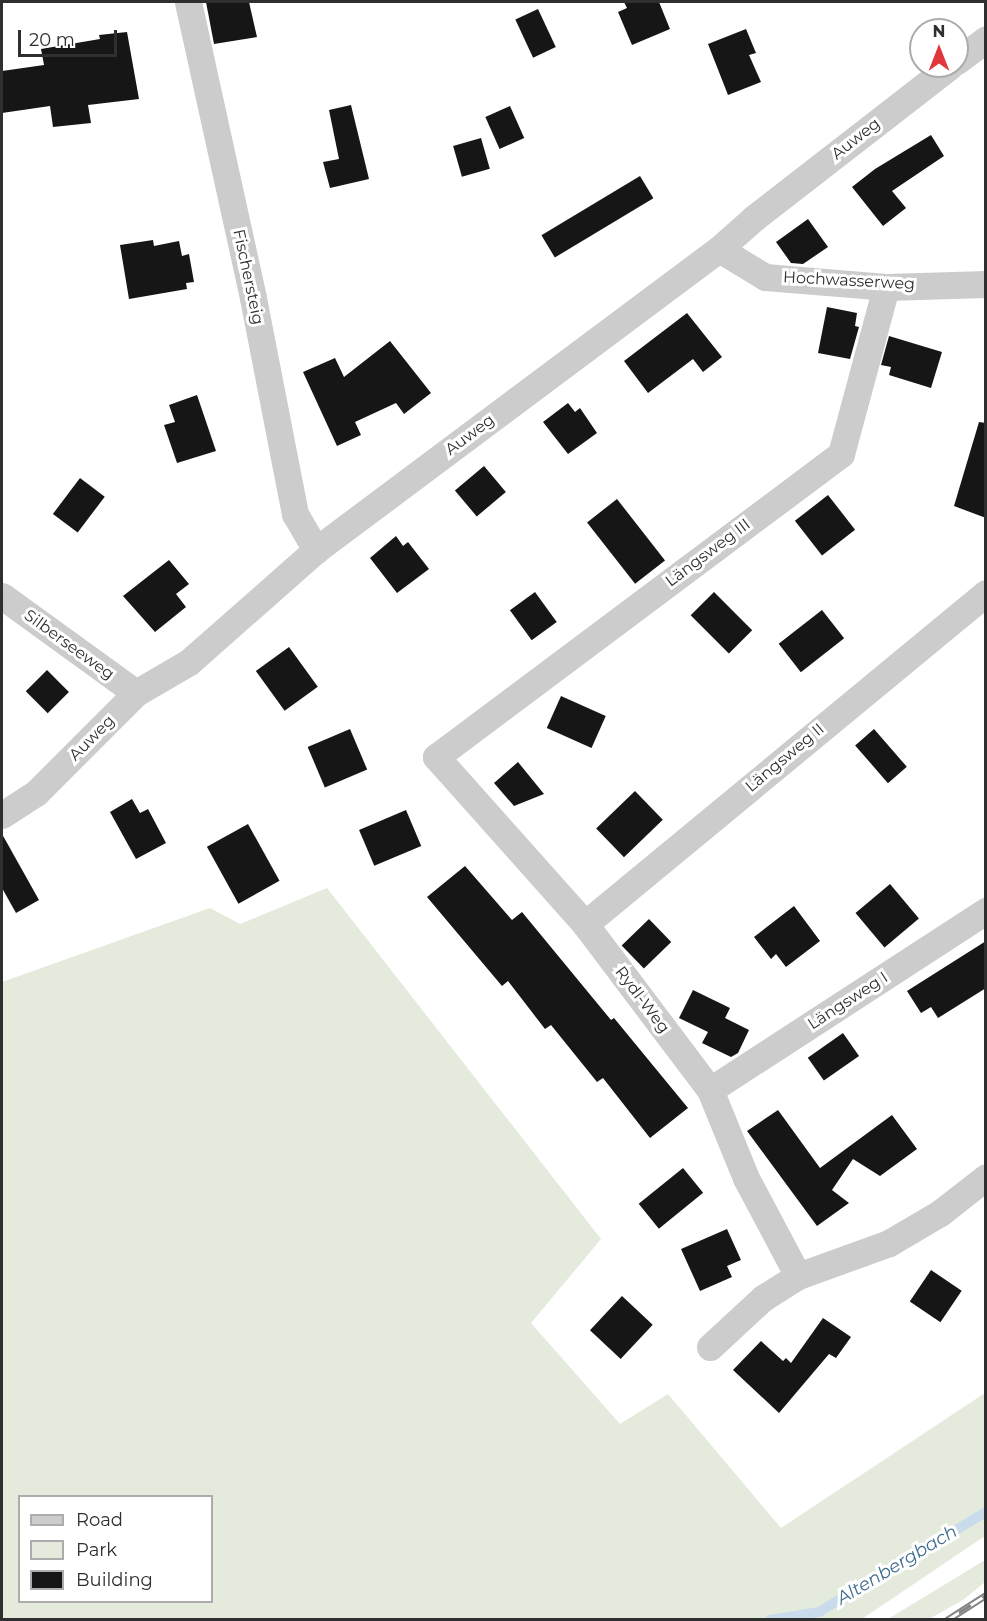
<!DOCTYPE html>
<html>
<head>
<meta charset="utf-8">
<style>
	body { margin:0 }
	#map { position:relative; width:987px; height:1621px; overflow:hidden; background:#fff; font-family:Montserrat,sans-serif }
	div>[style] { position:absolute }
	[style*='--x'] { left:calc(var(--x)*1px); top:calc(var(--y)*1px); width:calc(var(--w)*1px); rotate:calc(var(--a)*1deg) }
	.green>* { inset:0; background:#e4ebdd }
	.stream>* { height:10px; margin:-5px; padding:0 5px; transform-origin:5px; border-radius:5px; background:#cadceb }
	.building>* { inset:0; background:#161616; transform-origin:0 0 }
	.minor>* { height:27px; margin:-13.5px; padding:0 13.5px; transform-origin:13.5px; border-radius:13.5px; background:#ccc }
	.rail>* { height:7px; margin-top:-3.5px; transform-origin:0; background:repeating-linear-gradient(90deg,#fff 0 14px,#848484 0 28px); box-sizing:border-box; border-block:2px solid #848484 }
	span { translate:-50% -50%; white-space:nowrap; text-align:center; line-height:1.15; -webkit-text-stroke:6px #fff; paint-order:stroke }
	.street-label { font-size:16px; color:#2f2f2f }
	.water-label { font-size:18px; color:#3f6c8e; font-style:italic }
	.frame { position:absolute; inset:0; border:3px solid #2f2f2f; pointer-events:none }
	.legend { position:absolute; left:18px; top:1495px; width:195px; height:108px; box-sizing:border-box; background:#fff; border:2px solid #acacac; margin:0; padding:8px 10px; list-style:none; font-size:18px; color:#2f2f2f }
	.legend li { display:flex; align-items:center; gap:12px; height:30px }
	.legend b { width:30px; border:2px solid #acacac }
	.north { position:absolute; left:909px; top:18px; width:60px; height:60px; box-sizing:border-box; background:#fff; border:2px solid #acacac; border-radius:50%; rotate:0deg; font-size:16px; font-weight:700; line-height:24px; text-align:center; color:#2f2f2f }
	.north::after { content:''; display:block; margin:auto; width:21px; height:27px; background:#df373c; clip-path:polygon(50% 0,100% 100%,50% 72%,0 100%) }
	.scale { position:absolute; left:18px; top:30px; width:99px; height:27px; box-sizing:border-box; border:3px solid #2f2f2f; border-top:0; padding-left:8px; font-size:18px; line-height:21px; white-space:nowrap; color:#2f2f2f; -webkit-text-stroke:4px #fff; paint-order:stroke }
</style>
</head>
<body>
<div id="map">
	<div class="green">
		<i style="clip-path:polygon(evenodd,327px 888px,601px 1239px,531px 1323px,620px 1424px,668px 1394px,781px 1528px,985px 1393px,985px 1536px,862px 1619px,2px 1619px,2px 982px,210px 908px,240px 924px,327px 888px,20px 1496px,212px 1496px,212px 1602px,20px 1602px,20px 1496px)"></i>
		<i style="clip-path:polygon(985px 1560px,985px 1582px,963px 1600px,929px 1619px,888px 1619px)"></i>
	</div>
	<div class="stream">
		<i style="--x:770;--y:1620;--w:50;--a:-9.3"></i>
		<i style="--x:819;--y:1612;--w:195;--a:-30.9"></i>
	</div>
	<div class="building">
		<i style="clip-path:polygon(206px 2px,249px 2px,257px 37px,214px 44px)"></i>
		<i style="clip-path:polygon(624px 2px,659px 2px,670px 29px,632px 45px,618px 12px,627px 8px)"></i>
		<i style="left:538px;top:9px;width:42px;height:25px;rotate:65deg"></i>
		<i style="clip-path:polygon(746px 29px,756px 53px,749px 55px,761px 82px,728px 95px,708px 44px)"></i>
		<i style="clip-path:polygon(127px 32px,139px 99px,88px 105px,91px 123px,53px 127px,50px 106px,2px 113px,2px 71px,44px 65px,41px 49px,100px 39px,99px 35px)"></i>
		<i style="clip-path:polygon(351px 105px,369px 179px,330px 188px,323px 162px,339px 159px,329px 110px)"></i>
		<i style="left:510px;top:106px;width:35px;height:27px;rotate:66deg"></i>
		<i style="clip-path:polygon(931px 135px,944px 156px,892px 191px,906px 208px,883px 226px,852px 187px,875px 169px)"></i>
		<i style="left:481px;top:138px;width:32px;height:29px;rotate:74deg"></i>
		<i style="left:640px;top:176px;width:26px;height:115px;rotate:59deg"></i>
		<i style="clip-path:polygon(808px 219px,828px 247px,803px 264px,791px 263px,776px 242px)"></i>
		<i style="clip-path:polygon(153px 240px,154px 246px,179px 241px,182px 256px,189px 254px,194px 282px,186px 283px,187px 289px,129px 299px,120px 245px)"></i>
		<i style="clip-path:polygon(827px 307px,857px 313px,855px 326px,859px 327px,850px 359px,818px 353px)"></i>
		<i style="clip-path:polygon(687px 313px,722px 357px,703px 372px,693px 359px,648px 393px,624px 361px)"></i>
		<i style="clip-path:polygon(889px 336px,942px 352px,931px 388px,889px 375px,891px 367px,881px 365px)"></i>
		<i style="clip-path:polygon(390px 341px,431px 393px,404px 414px,396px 403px,355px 422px,361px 435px,337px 446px,303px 372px,335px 358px,344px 377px)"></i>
		<i style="clip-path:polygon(197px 395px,216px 451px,177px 463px,164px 425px,175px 422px,169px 405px)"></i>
		<i style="clip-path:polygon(568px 403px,575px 412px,580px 408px,597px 433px,568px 454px,543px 422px)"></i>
		<i style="clip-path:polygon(979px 422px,986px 423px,986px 518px,954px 506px)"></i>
		<i style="left:484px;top:466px;width:34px;height:38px;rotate:50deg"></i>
		<i style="left:80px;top:478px;width:31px;height:45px;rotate:37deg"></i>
		<i style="left:828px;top:495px;width:44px;height:42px;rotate:52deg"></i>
		<i style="left:617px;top:499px;width:78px;height:38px;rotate:52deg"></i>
		<i style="clip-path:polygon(396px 536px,403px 546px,408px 542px,429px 569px,397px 593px,370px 558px)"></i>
		<i style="clip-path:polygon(169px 560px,189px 584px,176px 594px,186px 607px,155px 632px,123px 596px)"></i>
		<i style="left:535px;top:592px;width:37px;height:31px;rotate:54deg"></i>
		<i style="left:714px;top:592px;width:54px;height:33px;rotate:45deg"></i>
		<i style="left:822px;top:610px;width:36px;height:55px;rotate:52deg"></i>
		<i style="left:289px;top:647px;width:49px;height:41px;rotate:54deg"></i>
		<i style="left:47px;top:670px;width:31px;height:30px;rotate:45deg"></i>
		<i style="left:561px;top:696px;width:49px;height:35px;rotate:24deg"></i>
		<i style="left:350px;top:729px;width:44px;height:46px;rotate:67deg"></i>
		<i style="left:874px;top:729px;width:50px;height:25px;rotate:49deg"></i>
		<i style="clip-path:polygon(518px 762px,544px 794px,514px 806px,494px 783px)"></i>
		<i style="left:635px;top:791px;width:40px;height:54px;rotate:46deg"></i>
		<i style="clip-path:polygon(132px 799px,140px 813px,148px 809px,166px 843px,136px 859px,110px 812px)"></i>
		<i style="left:406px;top:810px;width:39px;height:51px;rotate:67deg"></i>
		<i style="left:248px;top:824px;width:65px;height:47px;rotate:61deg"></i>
		<i style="clip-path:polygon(2px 834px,39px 900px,16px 913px,2px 888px)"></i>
		<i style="clip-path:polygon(465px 866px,512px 920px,522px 912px,611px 1020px,614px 1018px,688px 1108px,650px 1138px,603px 1078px,597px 1082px,551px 1025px,545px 1029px,508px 981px,502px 986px,427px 897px)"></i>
		<i style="left:890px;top:884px;width:45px;height:45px;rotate:50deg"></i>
		<i style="clip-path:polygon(794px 906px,820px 941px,786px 967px,776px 954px,771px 959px,754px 937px)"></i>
		<i style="left:649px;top:919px;width:32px;height:38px;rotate:46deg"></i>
		<i style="clip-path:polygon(986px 941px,986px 988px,938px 1018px,931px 1007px,921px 1013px,907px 991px)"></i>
		<i style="clip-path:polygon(693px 990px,730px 1008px,725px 1018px,749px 1030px,738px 1053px,731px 1057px,702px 1043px,708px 1032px,679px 1018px)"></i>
		<i style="left:843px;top:1033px;width:28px;height:43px;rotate:55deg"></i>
		<i style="clip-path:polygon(778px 1110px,820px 1168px,892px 1115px,917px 1149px,880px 1176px,853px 1159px,832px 1190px,849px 1203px,817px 1226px,747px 1131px)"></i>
		<i style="left:683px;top:1168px;width:32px;height:57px;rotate:51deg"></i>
		<i style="clip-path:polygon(727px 1229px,741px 1260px,727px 1266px,732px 1277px,700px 1291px,681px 1249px)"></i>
		<i style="left:931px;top:1270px;width:37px;height:38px;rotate:34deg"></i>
		<i style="left:622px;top:1296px;width:42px;height:47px;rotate:43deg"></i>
		<i style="clip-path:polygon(823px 1318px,851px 1337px,836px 1358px,829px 1354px,779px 1413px,733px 1370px,761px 1341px,783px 1361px,786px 1358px,791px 1363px)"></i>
	</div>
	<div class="minor">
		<i style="--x:188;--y:2;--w:303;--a:77.6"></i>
		<i style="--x:253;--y:298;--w:220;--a:79"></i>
		<i style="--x:295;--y:514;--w:42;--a:59.7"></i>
		<i style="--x:957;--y:61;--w:36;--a:-37"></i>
		<i style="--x:719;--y:249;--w:54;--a:31.3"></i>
		<i style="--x:765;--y:277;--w:121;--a:4.7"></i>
		<i style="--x:886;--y:287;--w:100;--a:-1.7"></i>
		<i style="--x:2;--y:596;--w:165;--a:35.9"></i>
		<i style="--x:2;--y:815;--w:40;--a:-32.9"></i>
		<i style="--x:36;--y:793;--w:141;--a:-45"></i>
		<i style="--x:136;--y:693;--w:61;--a:-30.3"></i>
		<i style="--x:189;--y:662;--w:169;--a:-41.4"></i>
		<i style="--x:316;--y:550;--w:503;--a:-36.76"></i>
		<i style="--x:719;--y:249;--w:47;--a:-41.5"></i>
		<i style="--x:754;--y:218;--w:248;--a:-37.8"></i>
		<i style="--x:585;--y:924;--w:520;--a:-39.54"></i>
		<i style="--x:710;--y:1090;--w:329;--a:-33"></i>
		<i style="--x:798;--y:1276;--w:111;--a:-118"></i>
		<i style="--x:746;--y:1178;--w:95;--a:-112.2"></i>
		<i style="--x:710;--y:1090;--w:208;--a:-127"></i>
		<i style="--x:585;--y:924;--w:224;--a:-131.7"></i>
		<i style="--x:436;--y:757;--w:506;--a:-36.8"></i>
		<i style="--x:841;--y:454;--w:173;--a:-74.9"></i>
		<i style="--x:710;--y:1347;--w:72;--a:-42.8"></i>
		<i style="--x:763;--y:1298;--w:41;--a:-32.2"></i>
		<i style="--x:798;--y:1276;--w:97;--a:-19.9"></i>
		<i style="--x:889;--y:1243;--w:59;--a:-30.5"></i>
		<i style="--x:940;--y:1213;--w:58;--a:-38"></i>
	</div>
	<div class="rail">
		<i style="--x:947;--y:1620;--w:46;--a:-32.7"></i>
	</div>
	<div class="street-label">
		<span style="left:856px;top:139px;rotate:-38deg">Auweg</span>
		<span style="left:248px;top:277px;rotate:78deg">Fischersteig</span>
		<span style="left:849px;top:281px;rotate:3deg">Hochwasserweg</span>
		<span style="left:470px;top:435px;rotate:-37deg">Auweg</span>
		<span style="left:708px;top:553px;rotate:-37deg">Längsweg III</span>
		<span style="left:69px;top:645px;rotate:36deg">Silberseeweg</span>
		<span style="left:92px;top:738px;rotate:-45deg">Auweg</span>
		<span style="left:785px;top:758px;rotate:-40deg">Längsweg II</span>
		<span style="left:642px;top:1000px;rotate:53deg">Rydl-Weg</span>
		<span style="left:848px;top:1001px;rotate:-33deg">Längsweg I</span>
	</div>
	<div class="water-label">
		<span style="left:897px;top:1565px;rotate:-31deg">Altenbergbach</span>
	</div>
	<div class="frame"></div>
	<ul class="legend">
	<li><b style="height:8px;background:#ccc"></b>Road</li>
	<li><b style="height:16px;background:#e4ebdd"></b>Park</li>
	<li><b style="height:16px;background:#161616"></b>Building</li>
	</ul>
	<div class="north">N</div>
	<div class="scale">20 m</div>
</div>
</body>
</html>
